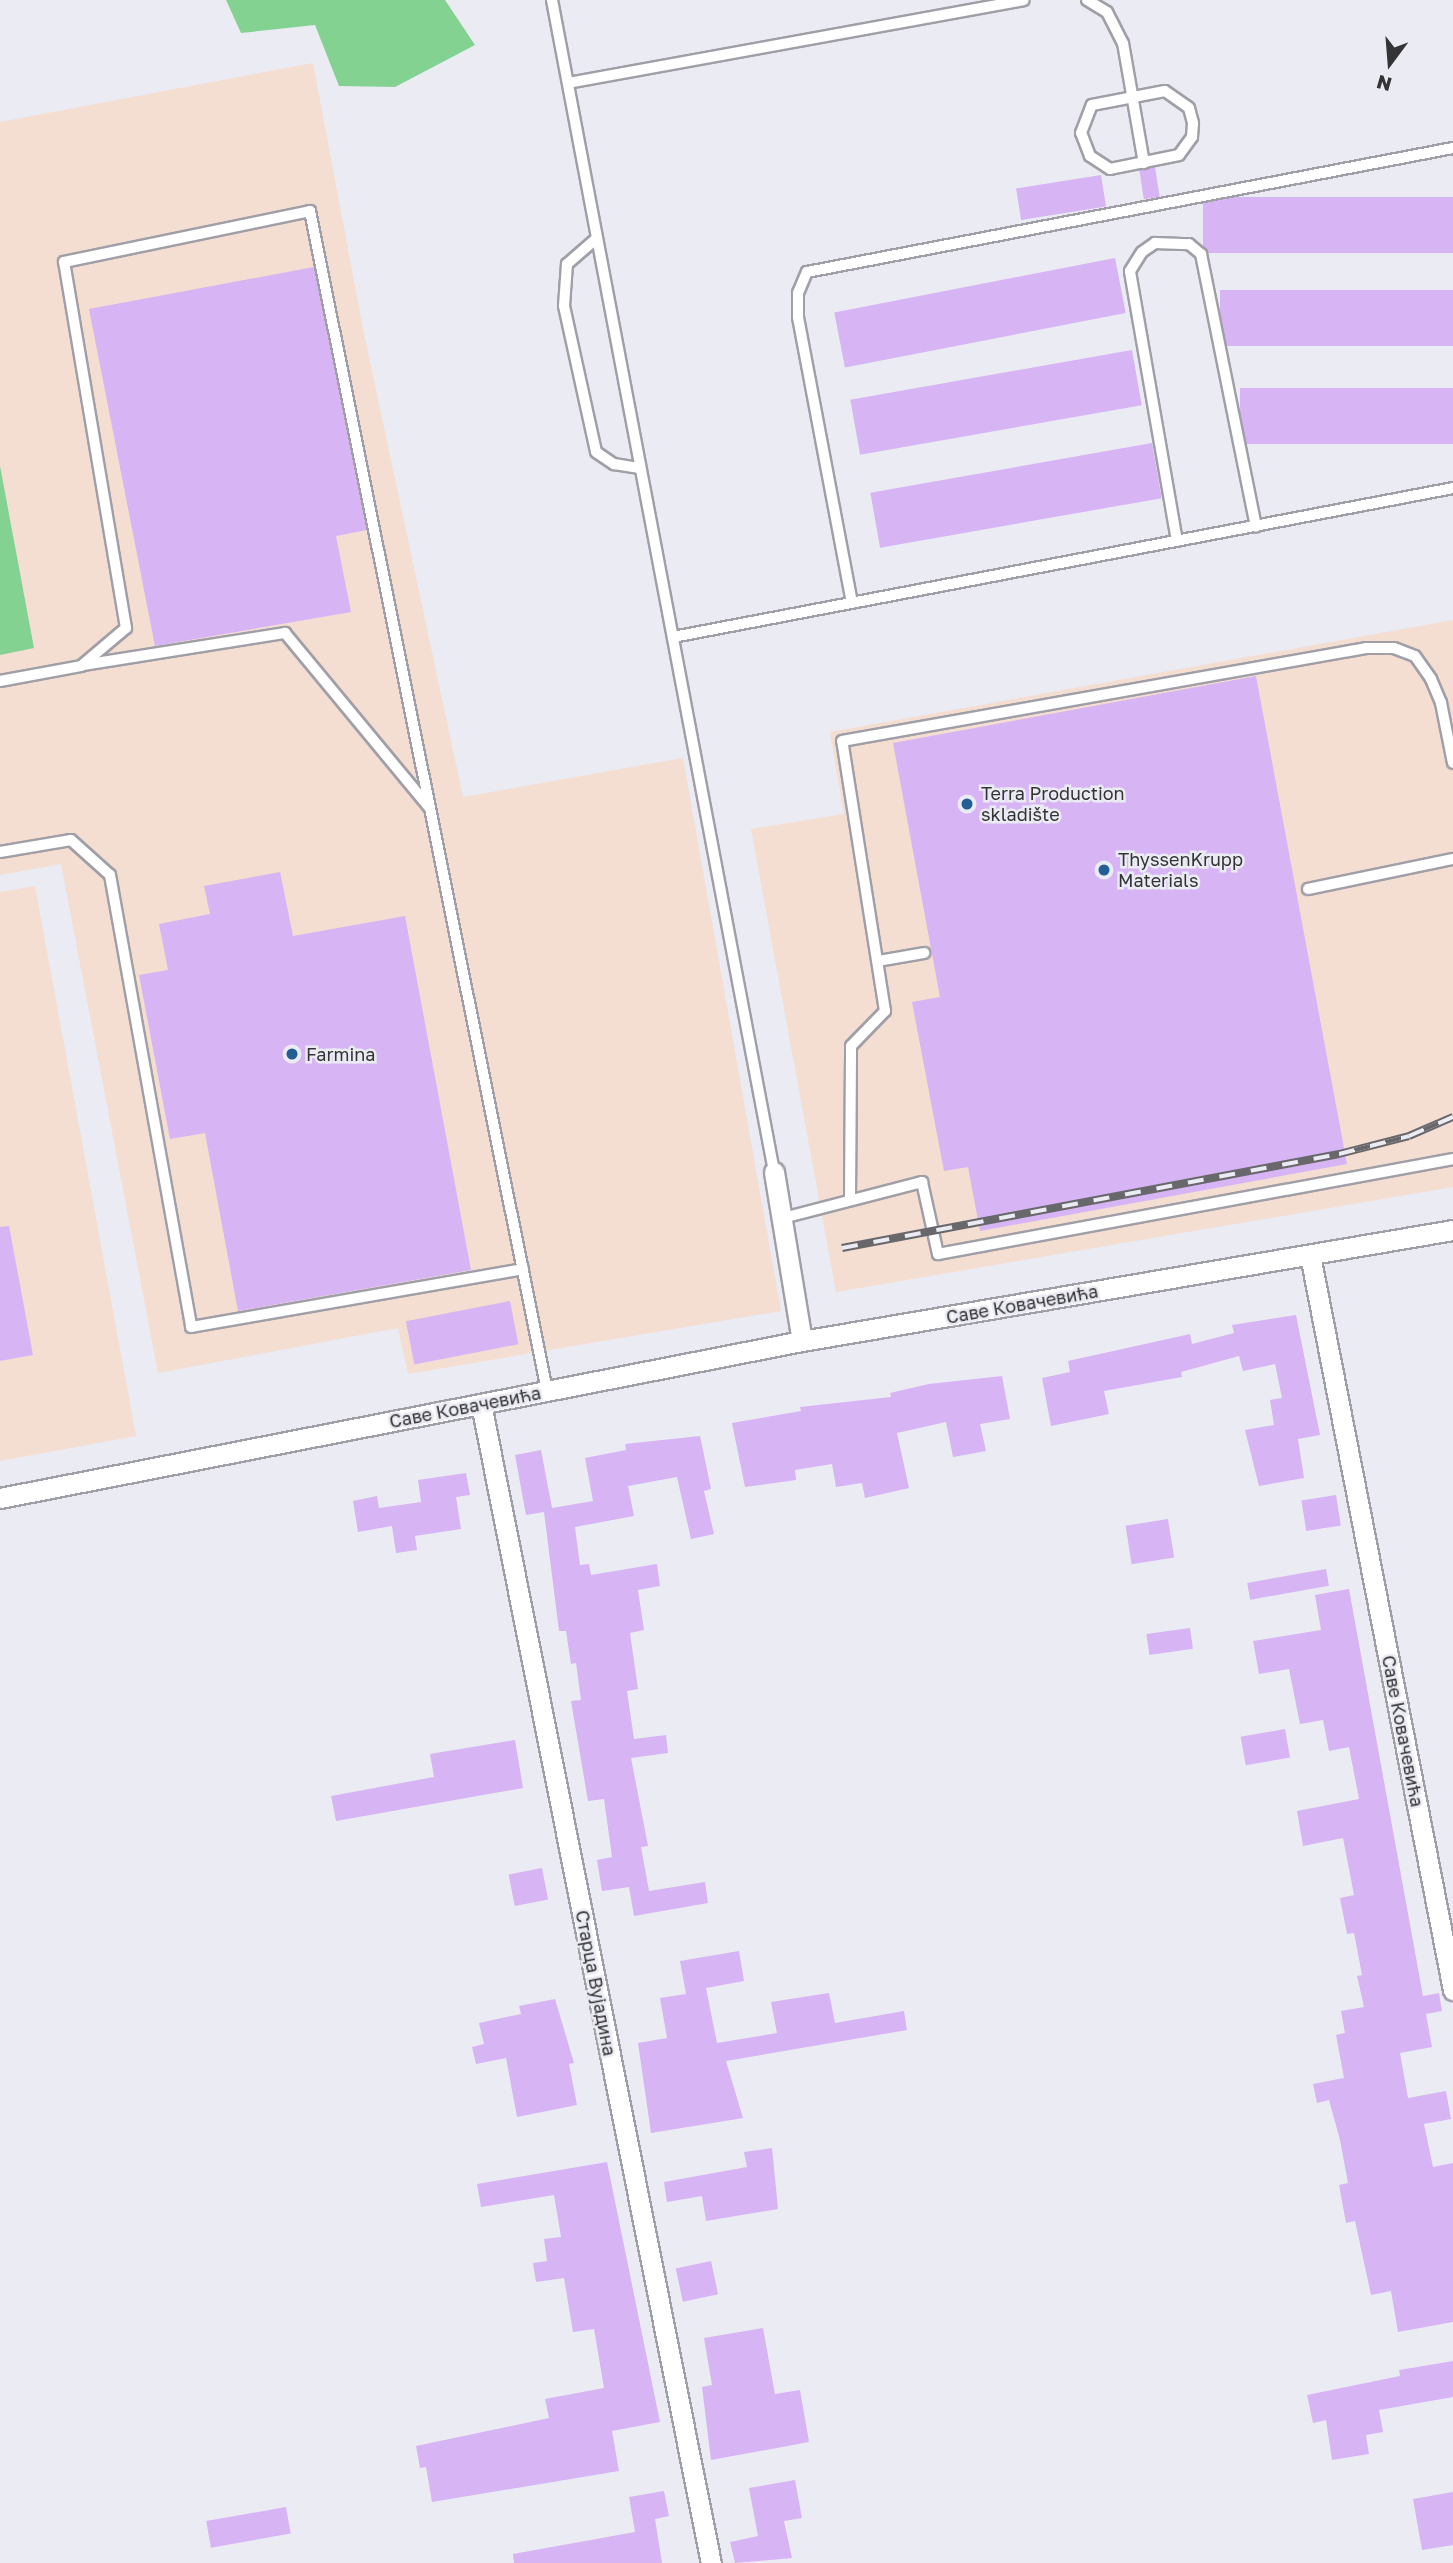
<!DOCTYPE html>
<html>
<head>
<meta charset="utf-8">
<style>
	body { margin:0 }
	#map { position:relative; width:1453px; height:2563px; overflow:hidden; background:#ebebf3; font-family:"Golos Text",sans-serif }
	div>[style] { position:absolute }
	[style*='--x'] { left:calc(var(--x)*1px); top:calc(var(--y)*1px); width:calc(var(--w)*1px); rotate:calc(var(--a)*1deg) }
	.industrial>* { inset:0; background:#f4ddd1 }
	.green>* { inset:0; background:#83d292 }
	.building>* { inset:0; background:#d7b4f4; transform-origin:0 0 }
	.roads { filter:drop-shadow(2px 0 #a09fa7) drop-shadow(-2px 0 #a09fa7) drop-shadow(0 2px #a09fa7) drop-shadow(0 -2px #a09fa7) }
	.service>* { height:10px; margin:-5px; padding:0 5px; transform-origin:5px; border-radius:5px; background:#fff }
	.minor>* { height:19px; margin:-9.5px; padding:0 9.5px; transform-origin:9.5px; border-radius:9.5px; background:#fff }
	.rail>* { height:8px; margin-top:-4px; transform-origin:0; background:repeating-linear-gradient(90deg,#ebebf3 0 16px,#68686c 0 32px); box-sizing:border-box; border-block:2px solid #68686c }
	.dots>* { width:19px; height:19px; translate:-50% -50%; box-sizing:border-box; border:4px solid #ebebf3; border-radius:50% }
	span { translate:-50% -50%; white-space:nowrap; text-align:center; line-height:1.15; -webkit-text-stroke:5px #ebebf3; paint-order:stroke }
	.poi-label { font-size:18px; color:#343437 }
	.left { translate:0 -50%; text-align:left }
	.street-label { font-size:18px; color:#343437 }
	.north { position:absolute; left:1355px; top:28px; width:70px; height:70px; -webkit-text-stroke:5px #ebebf3; paint-order:stroke; rotate:196deg; font-size:19px; font-weight:700; line-height:28px; text-align:center; color:#343437 }
	.north::after { content:''; display:block; margin:auto; width:24px; height:32px; background:#343437; clip-path:polygon(50% 0,100% 100%,50% 72%,0 100%) }
</style>
</head>
<body>
<div id="map">
	<div class="industrial">
		<i style="clip-path:polygon(313px 63px,364px 334px,463px 797px,683px 758px,781px 1311px,408px 1374px,398px 1328px,158px 1373px,61px 864px,0 875px,0 122px)"></i>
		<i style="clip-path:polygon(1453px 620px,1453px 1187px,836px 1292px,751px 829px,844px 814px,830px 732px)"></i>
		<i style="clip-path:polygon(35px 886px,136px 1436px,0 1461px,0 892px)"></i>
	</div>
	<div class="green">
		<i style="clip-path:polygon(226px 0,445px 0,475px 45px,395px 87px,339px 86px,315px 25px,241px 33px)"></i>
		<i style="clip-path:polygon(0 466px,34px 648px,0 655px)"></i>
	</div>
	<div class="building">
		<i style="left:1155px;top:167px;width:30px;height:16px;rotate:81deg"></i>
		<i style="left:1101px;top:175px;width:32px;height:86px;rotate:81deg"></i>
		<i style="left:1453px;top:197px;width:56px;height:250px;rotate:90deg"></i>
		<i style="left:1115px;top:258px;width:56px;height:286px;rotate:79deg"></i>
		<i style="clip-path:polygon(314px 267px,367px 530px,336px 536px,351px 612px,155px 646px,89px 309px)"></i>
		<i style="left:1453px;top:290px;width:56px;height:233px;rotate:90deg"></i>
		<i style="left:1132px;top:350px;width:56px;height:286px;rotate:80deg"></i>
		<i style="left:1453px;top:388px;width:56px;height:213px;rotate:90deg"></i>
		<i style="left:1152px;top:443px;width:56px;height:286px;rotate:80deg"></i>
		<i style="clip-path:polygon(1256px 676px,1347px 1164px,980px 1231px,968px 1167px,944px 1171px,912px 1002px,940px 997px,893px 743px)"></i>
		<i style="clip-path:polygon(280px 872px,293px 936px,405px 916px,471px 1270px,238px 1311px,205px 1133px,170px 1139px,139px 975px,168px 970px,159px 924px,210px 914px,204px 886px)"></i>
		<i style="clip-path:polygon(9px 1226px,33px 1355px,0 1361px,0 1227px)"></i>
		<i style="left:510px;top:1301px;width:44px;height:106px;rotate:79deg"></i>
		<i style="clip-path:polygon(1296px 1315px,1320px 1435px,1298px 1439px,1304px 1478px,1259px 1486px,1245px 1430px,1274px 1425px,1270px 1400px,1282px 1398px,1275px 1364px,1243px 1371px,1239px 1356px,1181px 1372px,1182px 1377px,1104px 1391px,1109px 1414px,1051px 1426px,1042px 1378px,1070px 1372px,1068px 1361px,1190px 1334px,1192px 1344px,1234px 1333px,1232px 1325px)"></i>
		<i style="clip-path:polygon(1002px 1376px,1010px 1419px,980px 1424px,986px 1451px,953px 1457px,946px 1422px,897px 1433px,909px 1488px,865px 1498px,862px 1483px,836px 1487px,832px 1464px,795px 1470px,796px 1480px,745px 1487px,732px 1423px,801px 1411px,800px 1407px,891px 1397px,890px 1393px,929px 1384px)"></i>
		<i style="clip-path:polygon(700px 1436px,711px 1489px,704px 1491px,714px 1534px,691px 1539px,677px 1477px,628px 1486px,634px 1516px,575px 1527px,580px 1565px,589px 1564px,591px 1575px,657px 1564px,660px 1586px,638px 1590px,644px 1630px,630px 1633px,638px 1689px,627px 1691px,634px 1739px,666px 1735px,668px 1753px,631px 1758px,648px 1846px,641px 1847px,649px 1891px,705px 1882px,708px 1903px,634px 1916px,629px 1887px,602px 1891px,597px 1860px,612px 1857px,604px 1799px,588px 1801px,571px 1701px,581px 1700px,576px 1663px,571px 1664px,566px 1631px,559px 1631px,544px 1512px,526px 1515px,515px 1455px,541px 1450px,552px 1508px,593px 1501px,585px 1458px,626px 1450px,625px 1444px)"></i>
		<i style="clip-path:polygon(466px 1473px,470px 1495px,456px 1497px,461px 1529px,415px 1536px,417px 1550px,396px 1553px,392px 1526px,358px 1532px,353px 1501px,377px 1496px,379px 1508px,421px 1502px,418px 1480px)"></i>
		<i style="left:1336px;top:1495px;width:31px;height:35px;rotate:81deg"></i>
		<i style="left:1168px;top:1519px;width:39px;height:43px;rotate:81deg"></i>
		<i style="left:1326px;top:1569px;width:17px;height:80px;rotate:80deg"></i>
		<i style="clip-path:polygon(1349px 1589px,1423px 1996px,1439px 1993px,1442px 2011px,1426px 2014px,1432px 2047px,1400px 2053px,1408px 2098px,1446px 2091px,1451px 2119px,1424px 2124px,1433px 2167px,1453px 2163px,1453px 2322px,1398px 2332px,1391px 2291px,1371px 2295px,1355px 2221px,1346px 2223px,1339px 2185px,1348px 2183px,1340px 2140px,1329px 2100px,1317px 2103px,1313px 2084px,1344px 2078px,1336px 2035px,1345px 2033px,1341px 2011px,1364px 2007px,1357px 1976px,1362px 1975px,1354px 1933px,1347px 1934px,1340px 1898px,1354px 1895px,1343px 1838px,1303px 1846px,1297px 1811px,1359px 1799px,1349px 1747px,1329px 1751px,1323px 1720px,1300px 1724px,1289px 1669px,1259px 1674px,1253px 1641px,1321px 1630px,1315px 1595px)"></i>
		<i style="left:1190px;top:1628px;width:21px;height:44px;rotate:82deg"></i>
		<i style="left:1285px;top:1729px;width:29px;height:45px;rotate:80deg"></i>
		<i style="clip-path:polygon(515px 1740px,523px 1788px,336px 1821px,331px 1796px,434px 1777px,430px 1754px)"></i>
		<i style="left:542px;top:1868px;width:32px;height:34px;rotate:79deg"></i>
		<i style="clip-path:polygon(739px 1951px,744px 1981px,706px 1988px,717px 2043px,777px 2033px,771px 2002px,829px 1993px,835px 2023px,904px 2011px,907px 2030px,726px 2061px,743px 2118px,651px 2133px,638px 2043px,667px 2038px,660px 1998px,686px 1994px,680px 1961px)"></i>
		<i style="clip-path:polygon(555px 1999px,574px 2063px,569px 2064px,577px 2105px,517px 2117px,506px 2058px,476px 2064px,472px 2047px,484px 2044px,479px 2023px,521px 2014px,519px 2006px)"></i>
		<i style="clip-path:polygon(772px 2148px,778px 2209px,706px 2221px,702px 2196px,667px 2202px,664px 2182px,747px 2167px,744px 2152px)"></i>
		<i style="clip-path:polygon(607px 2162px,660px 2422px,612px 2431px,619px 2471px,432px 2502px,426px 2467px,420px 2468px,416px 2446px,549px 2418px,545px 2399px,604px 2388px,594px 2329px,573px 2332px,564px 2278px,536px 2282px,533px 2263px,547px 2261px,544px 2239px,561px 2237px,554px 2195px,481px 2207px,477px 2184px)"></i>
		<i style="left:711px;top:2261px;width:34px;height:36px;rotate:78deg"></i>
		<i style="clip-path:polygon(763px 2328px,775px 2394px,800px 2390px,809px 2442px,711px 2460px,702px 2387px,712px 2385px,704px 2338px)"></i>
		<i style="clip-path:polygon(1453px 2361px,1453px 2397px,1379px 2410px,1383px 2432px,1366px 2435px,1369px 2454px,1332px 2460px,1326px 2420px,1313px 2423px,1307px 2395px,1400px 2376px,1399px 2370px)"></i>
		<i style="clip-path:polygon(795px 2480px,802px 2518px,784px 2521px,792px 2558px,735px 2563px,730px 2542px,758px 2536px,749px 2488px)"></i>
		<i style="clip-path:polygon(664px 2491px,669px 2516px,655px 2519px,662px 2563px,514px 2563px,513px 2554px,635px 2532px,629px 2497px)"></i>
		<i style="clip-path:polygon(1453px 2492px,1453px 2545px,1422px 2550px,1413px 2499px)"></i>
		<i style="left:286px;top:2507px;width:27px;height:81px;rotate:80deg"></i>
	</div>
	<div class="roads">
		<div class="service">
			<i style="--x:552;--y:0;--w:1193;--a:79.27"></i>
			<i style="--x:1087;--y:0;--w:23;--a:31"></i>
			<i style="--x:1107;--y:12;--w:35;--a:63"></i>
			<i style="--x:1123;--y:43;--w:122;--a:80.1"></i>
			<i style="--x:568;--y:83;--w:463;--a:-10.3"></i>
			<i style="--x:1165;--y:91;--w:29;--a:35"></i>
			<i style="--x:1189;--y:108;--w:16;--a:75"></i>
			<i style="--x:1193;--y:123;--w:14;--a:94"></i>
			<i style="--x:1192;--y:137;--w:22;--a:126"></i>
			<i style="--x:1179;--y:155;--w:70;--a:168.5"></i>
			<i style="--x:1110;--y:169;--w:24;--a:-147"></i>
			<i style="--x:1090;--y:156;--w:25;--a:-111"></i>
			<i style="--x:1081;--y:133;--w:30;--a:-69"></i>
			<i style="--x:1092;--y:105;--w:74;--a:-10.9"></i>
			<i style="--x:597;--y:238;--w:40;--a:139"></i>
			<i style="--x:567;--y:264;--w:42;--a:94.1"></i>
			<i style="--x:564;--y:306;--w:149;--a:77.6"></i>
			<i style="--x:596;--y:452;--w:22;--a:34"></i>
			<i style="--x:614;--y:464;--w:26;--a:9"></i>
			<i style="--x:1177;--y:541;--w:274;--a:-99.9"></i>
			<i style="--x:1130;--y:271;--w:22;--a:-58"></i>
			<i style="--x:1142;--y:252;--w:16;--a:-35"></i>
			<i style="--x:1155;--y:243;--w:34;--a:2"></i>
			<i style="--x:1189;--y:244;--w:16;--a:40"></i>
			<i style="--x:1201;--y:254;--w:278;--a:78.6"></i>
			<i style="--x:852;--y:603;--w:291;--a:-100.7"></i>
			<i style="--x:798;--y:317;--w:24;--a:-90"></i>
			<i style="--x:798;--y:293;--w:23;--a:-67"></i>
			<i style="--x:807;--y:272;--w:658;--a:-10.87"></i>
			<i style="--x:673;--y:637;--w:794;--a:-10.81"></i>
			<i style="--x:83;--y:665;--w:205;--a:-9"></i>
			<i style="--x:285;--y:633;--w:224;--a:50.4"></i>
			<i style="--x:0;--y:681;--w:82;--a:-10.5"></i>
			<i style="--x:81;--y:666;--w:59;--a:-40.2"></i>
			<i style="--x:126;--y:628;--w:371;--a:-99.6"></i>
			<i style="--x:64;--y:262;--w:251;--a:-11.7"></i>
			<i style="--x:310;--y:211;--w:1204;--a:78.64"></i>
			<i style="--x:0;--y:852;--w:72;--a:-9.6"></i>
			<i style="--x:71;--y:840;--w:52;--a:41.9"></i>
			<i style="--x:110;--y:875;--w:459;--a:79.8"></i>
			<i style="--x:191;--y:1327;--w:337;--a:-9.9"></i>
			<i style="--x:1308;--y:889;--w:148;--a:-11.7"></i>
			<i style="--x:878;--y:961;--w:47;--a:-9.9"></i>
			<i style="--x:850;--y:1198;--w:152;--a:-89.6"></i>
			<i style="--x:851;--y:1046;--w:49;--a:-45.8"></i>
			<i style="--x:885;--y:1011;--w:273;--a:-99"></i>
			<i style="--x:842;--y:741;--w:532;--a:-10.06"></i>
			<i style="--x:1366;--y:648;--w:28;--a:0"></i>
			<i style="--x:1394;--y:648;--w:22;--a:21"></i>
			<i style="--x:1415;--y:656;--w:28;--a:55"></i>
			<i style="--x:1431;--y:679;--w:26;--a:67"></i>
			<i style="--x:1441;--y:703;--w:61;--a:78.7"></i>
			<i style="--x:783;--y:1218;--w:144;--a:-14.5"></i>
			<i style="--x:922;--y:1182;--w:74;--a:77.5"></i>
			<i style="--x:938;--y:1254;--w:524;--a:-10.45"></i>
		</div>
		<div class="minor">
			<i style="--x:774;--y:1172;--w:171;--a:80.6"></i>
			<i style="--x:1310;--y:1255;--w:749;--a:78.99"></i>
			<i style="--x:481;--y:1404;--w:1182;--a:78.78"></i>
			<i style="--x:0;--y:1498;--w:817;--a:-11.08"></i>
			<i style="--x:802;--y:1341;--w:660;--a:-9.68"></i>
		</div>
	</div>
	<div class="rail">
		<i style="--x:842;--y:1248;--w:506;--a:-10.71"></i>
		<i style="--x:1339;--y:1154;--w:72;--a:-14.4"></i>
		<i style="--x:1409;--y:1136;--w:48;--a:-23.4"></i>
	</div>
	<div class="dots">
		<i style="left:967px;top:804px;background:#225d94"></i>
		<i style="left:1104px;top:870px;background:#225d94"></i>
		<i style="left:292px;top:1054px;background:#225d94"></i>
	</div>
	<div class="poi-label">
		<span class="left" style="left:981px;top:804px">Terra Production<br>skladište</span>
		<span class="left" style="left:1118px;top:870px">ThyssenKrupp<br>Materials</span>
		<span class="left" style="left:306px;top:1054px">Farmina</span>
	</div>
	<div class="street-label">
		<span style="left:1022px;top:1304px;rotate:-10deg">Саве Ковачевића</span>
		<span style="left:465px;top:1407px;rotate:-11deg">Саве Ковачевића</span>
		<span style="left:1403px;top:1731px;rotate:79deg">Саве Ковачевића</span>
		<span style="left:596px;top:1983px;rotate:79deg">Старца Вујадина</span>
	</div>
	<div class="north">N</div>
</div>
</body>
</html>
